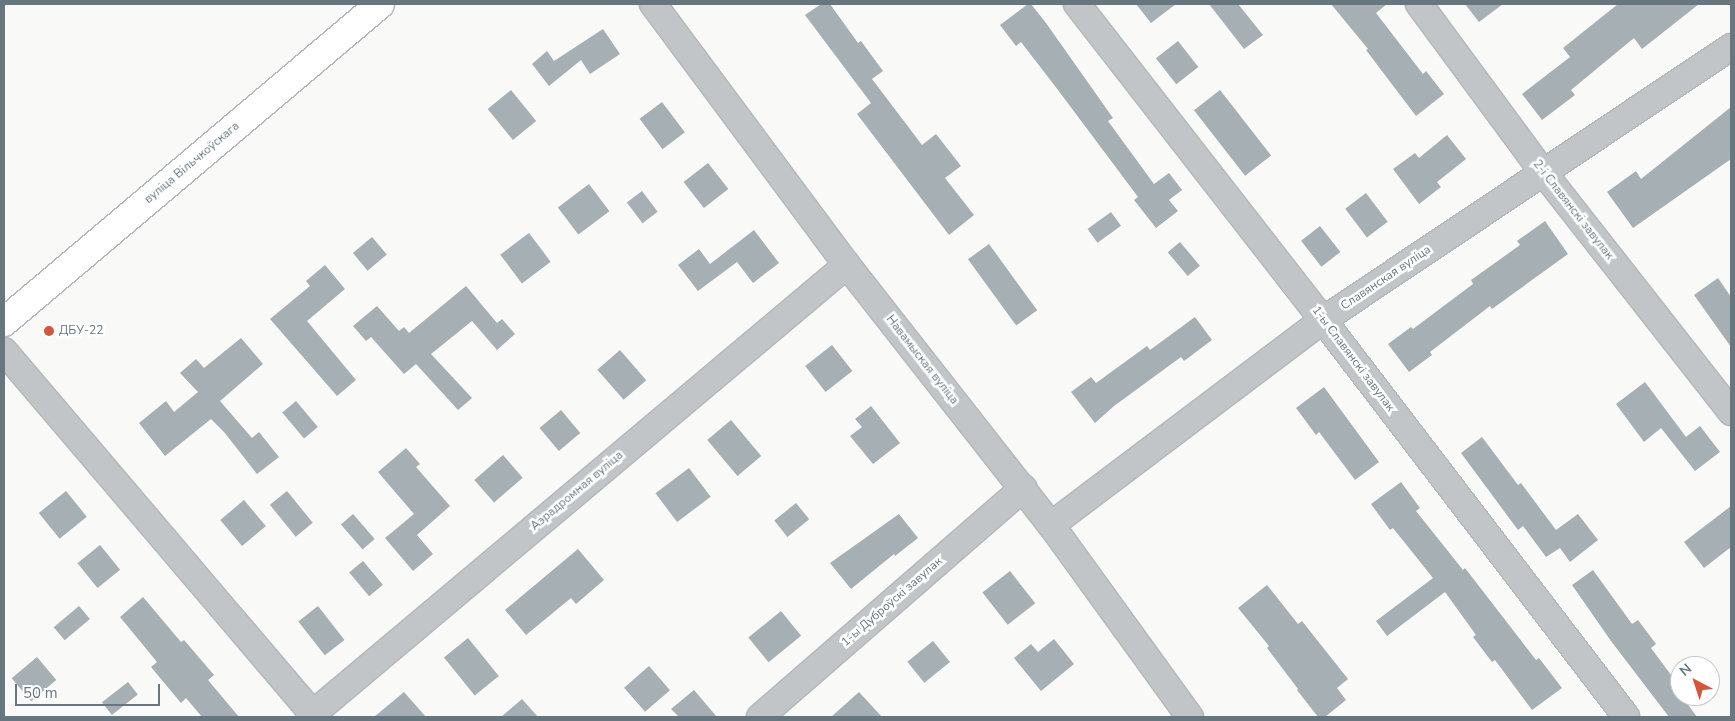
<!DOCTYPE html>
<html>
<head>
<meta charset="utf-8">
<style>
	body { margin:0 }
	#map { position:relative; width:1735px; height:721px; overflow:hidden; background:#f9f9f7; font-family:"Nunito Sans",sans-serif }
	div>[style] { position:absolute }
	[style*='--x'] { left:calc(var(--x)*1px); top:calc(var(--y)*1px); width:calc(var(--w)*1px); rotate:calc(var(--a)*1deg) }
	.building>* { inset:0; background:#a6afb3; transform-origin:0 0 }
	.roads { filter:drop-shadow(1px 0 #b2b8bb) drop-shadow(-1px 0 #b2b8bb) drop-shadow(0 1px #b2b8bb) drop-shadow(0 -1px #b2b8bb) }
	.minor>* { height:26px; margin:-13px; padding:0 13px; transform-origin:13px; border-radius:13px; background:#c1c5c8 }
	.major>* { height:28px; margin:-14px; padding:0 14px; transform-origin:14px; border-radius:14px; background:#fff }
	.dots>* { width:14px; height:14px; translate:-50% -50%; box-sizing:border-box; border:2px solid #fff; border-radius:50% }
	span { translate:-50% -50%; white-space:nowrap; text-align:center; line-height:1.15; -webkit-text-stroke:5px #fff; paint-order:stroke }
	.street-label { font-size:12px; color:#66777f }
	.poi-label { font-size:12px; color:#66777f }
	.left { translate:0 -50%; text-align:left }
	.frame { position:absolute; inset:0; border:5px solid #66777f; pointer-events:none }
	.north { position:absolute; left:1670px; top:656px; width:50px; height:50px; box-sizing:border-box; background:#fff; border:1px solid #c2c9cc; border-radius:50%; rotate:320deg; font-size:14px; font-weight:700; line-height:20px; text-align:center; color:#66777f }
	.north::after { content:''; display:block; margin:auto; width:18px; height:22px; background:#d4543c; clip-path:polygon(50% 0,100% 100%,50% 72%,0 100%) }
	.scale { position:absolute; left:15px; top:684px; width:145px; height:22px; box-sizing:border-box; border:2px solid #66777f; border-top:0; padding-left:6px; font-size:15px; line-height:18px; white-space:nowrap; color:#66777f; -webkit-text-stroke:4px #fff; paint-order:stroke }
</style>
</head>
<body>
<div id="map">
	<div class="building">
		<i style="clip-path:polygon(821px 4px,830px 4px,858px 43px,861px 41px,883px 71px,872px 79px,922px 145px,936px 134px,961px 166px,945px 178px,974px 215px,949px 235px,857px 114px,871px 103px,805px 15px)"></i>
		<i style="clip-path:polygon(1028px 4px,1031px 4px,1046px 23px,1113px 118px,1108px 121px,1154px 184px,1169px 173px,1182px 190px,1169px 200px,1178px 211px,1156px 228px,1134px 200px,1138px 197px,1058px 90px,1021px 42px,1016px 46px,1000px 25px)"></i>
		<i style="clip-path:polygon(1136px 4px,1176px 4px,1151px 23px)"></i>
		<i style="clip-path:polygon(1209px 4px,1238px 4px,1263px 35px,1244px 49px)"></i>
		<i style="clip-path:polygon(1331px 4px,1387px 4px,1376px 13px,1423px 74px,1426px 71px,1444px 94px,1416px 116px,1366px 50px,1368px 49px)"></i>
		<i style="clip-path:polygon(1465px 4px,1503px 4px,1479px 22px)"></i>
		<i style="clip-path:polygon(1618px 4px,1699px 4px,1642px 49px,1634px 38px,1571px 90px,1575px 95px,1542px 120px,1522px 94px,1570px 57px,1563px 48px)"></i>
		<i style="clip-path:polygon(603px 29px,620px 54px,590px 74px,581px 60px,549px 86px,532px 64px,547px 51px,554px 61px)"></i>
		<i style="left:1178px;top:41px;width:33px;height:28px;rotate:52deg"></i>
		<i style="left:511px;top:90px;width:40px;height:30px;rotate:51deg"></i>
		<i style="left:1220px;top:90px;width:83px;height:33px;rotate:52deg"></i>
		<i style="left:662px;top:102px;width:38px;height:28px;rotate:53deg"></i>
		<i style="clip-path:polygon(1731px 107px,1731px 159px,1633px 228px,1607px 192px,1636px 171px,1641px 179px)"></i>
		<i style="clip-path:polygon(1447px 135px,1466px 159px,1437px 182px,1441px 187px,1419px 204px,1393px 169px,1415px 153px,1419px 158px)"></i>
		<i style="left:708px;top:163px;width:33px;height:31px;rotate:52deg"></i>
		<i style="left:589px;top:184px;width:34px;height:39px;rotate:53deg"></i>
		<i style="left:642px;top:191px;width:26px;height:19px;rotate:53deg"></i>
		<i style="left:1366px;top:193px;width:36px;height:26px;rotate:53deg"></i>
		<i style="left:1111px;top:212px;width:17px;height:29px;rotate:54deg"></i>
		<i style="clip-path:polygon(1545px 221px,1568px 254px,1492px 309px,1490px 306px,1430px 352px,1432px 355px,1409px 372px,1388px 344px,1411px 327px,1413px 329px,1473px 284px,1471px 280px,1520px 245px,1517px 241px)"></i>
		<i style="left:1320px;top:226px;width:33px;height:24px;rotate:52deg"></i>
		<i style="clip-path:polygon(754px 230px,779px 263px,753px 283px,737px 262px,698px 291px,678px 265px,699px 249px,710px 264px)"></i>
		<i style="left:529px;top:233px;width:36px;height:36px;rotate:53deg"></i>
		<i style="left:372px;top:237px;width:23px;height:25px;rotate:50deg"></i>
		<i style="left:1180px;top:242px;width:31px;height:16px;rotate:50deg"></i>
		<i style="left:989px;top:244px;width:82px;height:26px;rotate:54deg"></i>
		<i style="clip-path:polygon(325px 265px,345px 289px,307px 321px,356px 380px,337px 396px,270px 319px,310px 286px,306px 281px)"></i>
		<i style="clip-path:polygon(1718px 278px,1731px 297px,1731px 347px,1694px 295px)"></i>
		<i style="clip-path:polygon(466px 286px,497px 323px,502px 319px,515px 334px,497px 350px,472px 321px,431px 354px,472px 398px,458px 410px,416px 364px,404px 374px,371px 337px,366px 341px,353px 326px,377px 306px,399px 331px,404px 327px,409px 333px)"></i>
		<i style="clip-path:polygon(1195px 317px,1212px 340px,1184px 361px,1181px 357px,1114px 406px,1095px 423px,1071px 392px,1091px 377px,1096px 383px,1147px 346px,1150px 350px)"></i>
		<i style="clip-path:polygon(241px 338px,263px 364px,220px 401px,252px 438px,259px 432px,279px 457px,257px 474px,224px 432px,211px 419px,165px 456px,139px 423px,166px 401px,174px 412px,198px 392px,180px 373px,196px 359px,204px 368px)"></i>
		<i style="left:832px;top:345px;width:33px;height:34px;rotate:52deg"></i>
		<i style="left:620px;top:350px;width:40px;height:30px;rotate:49deg"></i>
		<i style="clip-path:polygon(1645px 382px,1686px 437px,1700px 426px,1720px 452px,1695px 471px,1661px 428px,1644px 442px,1616px 404px)"></i>
		<i style="clip-path:polygon(1324px 387px,1379px 462px,1355px 480px,1319px 432px,1316px 435px,1296px 408px)"></i>
		<i style="left:296px;top:401px;width:34px;height:18px;rotate:50deg"></i>
		<i style="clip-path:polygon(871px 406px,900px 443px,873px 464px,850px 436px,862px 427px,855px 419px)"></i>
		<i style="left:561px;top:410px;width:30px;height:28px;rotate:50deg"></i>
		<i style="left:731px;top:420px;width:47px;height:31px;rotate:50deg"></i>
		<i style="clip-path:polygon(1482px 437px,1518px 485px,1521px 483px,1556px 530px,1578px 514px,1598px 540px,1570px 562px,1560px 548px,1546px 557px,1523px 526px,1518px 530px,1461px 453px)"></i>
		<i style="clip-path:polygon(406px 448px,420px 464px,416px 467px,450px 506px,417px 535px,433px 554px,413px 571px,385px 538px,414px 514px,378px 472px)"></i>
		<i style="left:503px;top:455px;width:30px;height:38px;rotate:49deg"></i>
		<i style="left:689px;top:468px;width:36px;height:42px;rotate:53deg"></i>
		<i style="clip-path:polygon(1401px 482px,1420px 508px,1416px 511px,1463px 570px,1465px 568px,1536px 660px,1539px 658px,1562px 688px,1532px 710px,1495px 660px,1492px 662px,1473px 637px,1476px 635px,1445px 592px,1387px 636px,1376px 621px,1433px 578px,1393px 528px,1390px 530px,1371px 504px)"></i>
		<i style="left:66px;top:491px;width:33px;height:35px;rotate:51deg"></i>
		<i style="left:287px;top:491px;width:41px;height:22px;rotate:51deg"></i>
		<i style="left:244px;top:500px;width:34px;height:31px;rotate:50deg"></i>
		<i style="left:796px;top:503px;width:21px;height:28px;rotate:51deg"></i>
		<i style="clip-path:polygon(1731px 506px,1731px 547px,1704px 568px,1684px 542px)"></i>
		<i style="left:353px;top:514px;width:33px;height:16px;rotate:49deg"></i>
		<i style="clip-path:polygon(899px 514px,918px 538px,895px 556px,894px 554px,851px 589px,830px 563px)"></i>
		<i style="left:100px;top:545px;width:32px;height:29px;rotate:51deg"></i>
		<i style="clip-path:polygon(578px 549px,604px 580px,576px 604px,571px 598px,526px 635px,505px 610px)"></i>
		<i style="left:363px;top:561px;width:31px;height:18px;rotate:50deg"></i>
		<i style="clip-path:polygon(1593px 570px,1632px 624px,1638px 620px,1656px 644px,1651px 648px,1680px 687px,1680px 696px,1687px 697px,1684px 699px,1697px 717px,1669px 717px,1611px 641px,1572px 585px)"></i>
		<i style="left:1010px;top:571px;width:41px;height:35px;rotate:52deg"></i>
		<i style="clip-path:polygon(1267px 585px,1298px 624px,1302px 621px,1348px 679px,1337px 688px,1346px 700px,1325px 717px,1318px 717px,1297px 690px,1298px 689px,1267px 648px,1269px 646px,1238px 608px)"></i>
		<i style="clip-path:polygon(143px 597px,181px 642px,184px 640px,214px 675px,208px 680px,239px 717px,202px 717px,186px 698px,181px 703px,151px 667px,157px 662px,120px 617px)"></i>
		<i style="left:79px;top:606px;width:17px;height:33px;rotate:50deg"></i>
		<i style="left:318px;top:606px;width:43px;height:25px;rotate:52deg"></i>
		<i style="left:781px;top:611px;width:32px;height:42px;rotate:51deg"></i>
		<i style="left:468px;top:638px;width:49px;height:31px;rotate:51deg"></i>
		<i style="clip-path:polygon(1054px 639px,1074px 664px,1041px 691px,1014px 658px,1031px 644px,1038px 652px)"></i>
		<i style="left:933px;top:641px;width:27px;height:33px;rotate:51deg"></i>
		<i style="left:37px;top:657px;width:30px;height:33px;rotate:50deg"></i>
		<i style="left:649px;top:666px;width:32px;height:33px;rotate:49deg"></i>
		<i style="left:128px;top:682px;width:16px;height:33px;rotate:52deg"></i>
		<i style="clip-path:polygon(694px 690px,717px 717px,679px 717px,671px 709px)"></i>
		<i style="clip-path:polygon(404px 692px,426px 717px,374px 717px)"></i>
		<i style="clip-path:polygon(859px 692px,882px 717px,831px 717px)"></i>
		<i style="clip-path:polygon(522px 699px,538px 717px,501px 717px)"></i>
	</div>
	<div class="roads">
		<div class="minor">
			<i style="--x:653;--y:4;--w:325;--a:53.4"></i>
			<i style="--x:847;--y:265;--w:330;--a:51.9"></i>
			<i style="--x:1051;--y:525;--w:237;--a:54.1"></i>
			<i style="--x:1077;--y:4;--w:400;--a:52.1"></i>
			<i style="--x:1323;--y:320;--w:499;--a:52.6"></i>
			<i style="--x:1419;--y:4;--w:209;--a:53.6"></i>
			<i style="--x:1543;--y:172;--w:305;--a:51.9"></i>
			<i style="--x:4;--y:351;--w:481;--a:49.6"></i>
			<i style="--x:1051;--y:525;--w:341;--a:-37"></i>
			<i style="--x:1323;--y:320;--w:491;--a:-33.8"></i>
			<i style="--x:309;--y:717;--w:703;--a:-40.04"></i>
			<i style="--x:760;--y:717;--w:349;--a:-41"></i>
		</div>
		<div class="major">
			<i style="--x:4;--y:322;--w:492;--a:-40.2"></i>
		</div>
	</div>
	<div class="dots">
		<i style="left:49px;top:331px;background:#d4543c"></i>
	</div>
	<div class="street-label">
		<span style="left:192px;top:163px;rotate:-40deg">вуліца Вільчкоўскага</span>
		<span style="left:1573px;top:210px;rotate:52deg">2-і Славянскі завулак</span>
		<span style="left:1386px;top:278px;rotate:-34deg">Славянская вуліца</span>
		<span style="left:1353px;top:359px;rotate:53deg">1-ы Славянскі завулак</span>
		<span style="left:922px;top:360px;rotate:52deg">Навамыская вуліца</span>
		<span style="left:577px;top:491px;rotate:-40deg">Аэрадромная вуліца</span>
		<span style="left:892px;top:602px;rotate:-41deg">1-ы Дуброўскі завулак</span>
	</div>
	<div class="poi-label">
		<span class="left" style="left:59px;top:331px">ДБУ-22</span>
	</div>
	<div class="frame"></div>
	<div class="north">N</div>
	<div class="scale">50 m</div>
</div>
</body>
</html>
